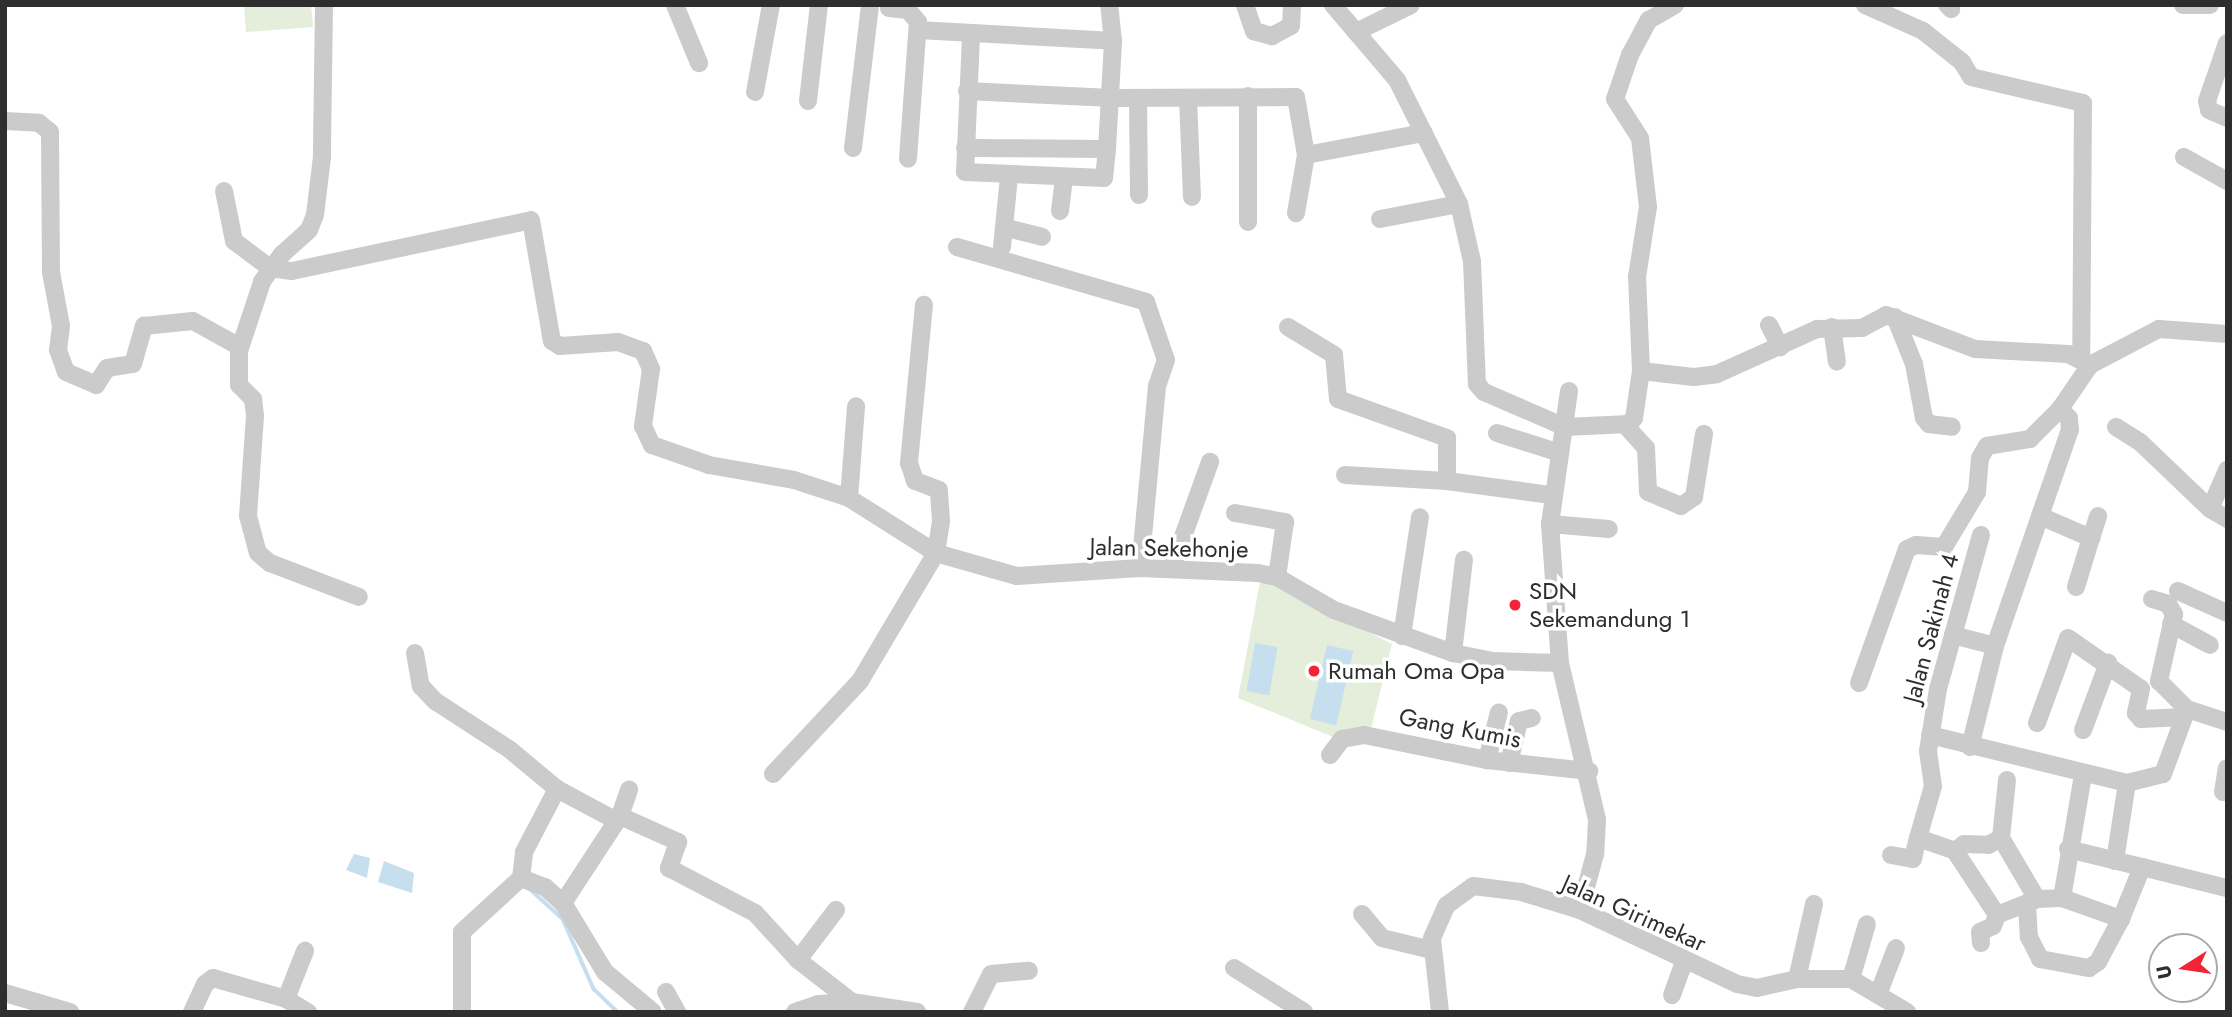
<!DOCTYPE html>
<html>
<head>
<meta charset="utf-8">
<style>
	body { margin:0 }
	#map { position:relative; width:2232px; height:1017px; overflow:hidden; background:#fff; font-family:Jost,sans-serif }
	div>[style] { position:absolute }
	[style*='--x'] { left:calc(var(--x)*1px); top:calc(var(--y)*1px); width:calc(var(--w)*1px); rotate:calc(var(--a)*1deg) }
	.green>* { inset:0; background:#e5eddb }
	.water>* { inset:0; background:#c6dfee; transform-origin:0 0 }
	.stream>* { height:3.5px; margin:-1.75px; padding:0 1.75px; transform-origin:1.75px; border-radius:1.75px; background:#c6dfee }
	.minor>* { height:18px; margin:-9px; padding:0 9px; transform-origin:9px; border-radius:9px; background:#cbcbcb }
	.dots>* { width:19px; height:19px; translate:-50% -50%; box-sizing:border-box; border:4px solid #fff; border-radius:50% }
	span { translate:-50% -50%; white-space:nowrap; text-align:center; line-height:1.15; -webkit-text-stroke:7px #fff; paint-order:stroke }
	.street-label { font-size:24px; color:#2e2e2e }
	.poi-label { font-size:24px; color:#2e2e2e }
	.left { translate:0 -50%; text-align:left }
	.frame { position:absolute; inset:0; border:7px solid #2e2e2e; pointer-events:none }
	.north { position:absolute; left:2148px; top:933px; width:70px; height:70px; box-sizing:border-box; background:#fff; border:2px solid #ababab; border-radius:50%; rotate:258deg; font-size:19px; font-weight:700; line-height:28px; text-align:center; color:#2e2e2e }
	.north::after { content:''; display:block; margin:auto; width:24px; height:32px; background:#f22435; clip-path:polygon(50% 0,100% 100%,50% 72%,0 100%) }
</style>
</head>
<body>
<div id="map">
	<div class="green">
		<i style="clip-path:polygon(244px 5px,311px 5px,313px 27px,246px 32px)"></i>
		<i style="clip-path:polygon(1261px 577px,1392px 644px,1371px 729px,1338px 739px,1238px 698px)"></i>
	</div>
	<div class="water">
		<i style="left:1255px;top:643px;width:23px;height:49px;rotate:10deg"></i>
		<i style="left:1327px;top:645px;width:27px;height:76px;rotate:13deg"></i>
		<i style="clip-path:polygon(354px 854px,370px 858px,367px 878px,346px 870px)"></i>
		<i style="clip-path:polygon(384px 861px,414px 873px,412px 893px,378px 882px)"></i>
	</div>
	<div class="stream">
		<i style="--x:530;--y:889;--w:45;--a:42.3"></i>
		<i style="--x:563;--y:919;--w:77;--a:66.1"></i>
		<i style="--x:594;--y:989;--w:33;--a:44"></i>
	</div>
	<div class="minor">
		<i style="--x:324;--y:5;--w:152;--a:90.8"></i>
		<i style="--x:322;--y:157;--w:58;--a:96.9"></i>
		<i style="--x:315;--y:215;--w:16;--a:112"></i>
		<i style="--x:309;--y:230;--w:36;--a:138"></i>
		<i style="--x:282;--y:254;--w:34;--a:126"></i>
		<i style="--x:262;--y:282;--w:73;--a:108.4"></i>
		<i style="--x:239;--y:351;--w:34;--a:90"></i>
		<i style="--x:239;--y:385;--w:20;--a:45"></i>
		<i style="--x:253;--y:399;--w:17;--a:83"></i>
		<i style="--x:255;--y:416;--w:100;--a:94"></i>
		<i style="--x:248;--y:516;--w:38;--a:75"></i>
		<i style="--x:258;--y:553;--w:16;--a:40"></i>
		<i style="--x:270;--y:563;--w:95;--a:20.9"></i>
		<i style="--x:675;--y:5;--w:63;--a:67.5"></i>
		<i style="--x:1245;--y:5;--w:28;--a:71"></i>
		<i style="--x:1254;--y:31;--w:19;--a:16"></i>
		<i style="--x:1272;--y:36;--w:21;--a:-28"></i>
		<i style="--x:1291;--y:26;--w:21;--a:-87"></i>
		<i style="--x:1333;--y:5;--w:99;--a:49.5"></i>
		<i style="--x:1397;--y:80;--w:139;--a:63.4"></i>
		<i style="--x:1459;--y:204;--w:58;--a:77.2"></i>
		<i style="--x:1472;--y:261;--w:123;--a:87.7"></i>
		<i style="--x:1477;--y:384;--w:11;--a:49"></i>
		<i style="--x:1484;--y:392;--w:88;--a:23.4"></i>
		<i style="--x:1565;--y:427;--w:64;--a:-2.7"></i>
		<i style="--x:1629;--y:424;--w:8;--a:-50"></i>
		<i style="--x:1634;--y:418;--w:48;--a:-81.5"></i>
		<i style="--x:1641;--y:371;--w:53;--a:6.5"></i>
		<i style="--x:1694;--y:377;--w:23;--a:-7"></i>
		<i style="--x:1717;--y:374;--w:110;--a:-24.2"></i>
		<i style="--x:1817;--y:329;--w:45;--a:-1.3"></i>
		<i style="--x:1862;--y:328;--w:27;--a:-28"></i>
		<i style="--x:1886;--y:315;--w:95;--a:20.9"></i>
		<i style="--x:1975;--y:349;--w:93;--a:3.1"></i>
		<i style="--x:2068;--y:354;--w:25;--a:27"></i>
		<i style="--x:2090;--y:365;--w:78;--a:-27.6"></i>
		<i style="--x:2159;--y:329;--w:68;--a:4.2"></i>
		<i style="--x:1865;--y:5;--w:64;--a:24.1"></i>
		<i style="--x:1923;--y:31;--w:50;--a:38.5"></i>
		<i style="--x:1962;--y:62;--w:17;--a:59"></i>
		<i style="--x:1971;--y:77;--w:115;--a:13.1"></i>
		<i style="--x:2083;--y:103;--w:256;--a:90.4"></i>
		<i style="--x:1947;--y:5;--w:6;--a:45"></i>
		<i style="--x:2183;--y:5;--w:27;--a:0"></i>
		<i style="--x:889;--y:8;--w:19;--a:6"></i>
		<i style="--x:908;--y:10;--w:16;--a:50"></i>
		<i style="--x:918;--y:22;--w:137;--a:94.2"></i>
		<i style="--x:918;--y:30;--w:195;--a:3.2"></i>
		<i style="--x:1356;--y:32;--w:61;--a:-26.1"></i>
		<i style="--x:971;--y:36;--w:136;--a:92.5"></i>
		<i style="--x:965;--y:172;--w:139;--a:2.5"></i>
		<i style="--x:1104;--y:178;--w:29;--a:-84"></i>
		<i style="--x:2227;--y:43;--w:61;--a:109"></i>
		<i style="--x:2207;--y:101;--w:9;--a:77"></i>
		<i style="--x:2209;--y:110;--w:20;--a:24"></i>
		<i style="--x:967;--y:91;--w:145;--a:2.8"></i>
		<i style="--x:1112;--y:98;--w:184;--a:-0.3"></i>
		<i style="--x:1296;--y:97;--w:59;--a:80.2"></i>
		<i style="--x:1306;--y:155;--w:59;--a:99.8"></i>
		<i style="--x:755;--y:92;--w:88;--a:-79.6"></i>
		<i style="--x:1248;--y:96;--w:126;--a:90"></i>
		<i style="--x:1138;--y:98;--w:97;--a:89.4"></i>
		<i style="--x:1188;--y:98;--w:99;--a:87.7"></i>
		<i style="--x:808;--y:101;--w:97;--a:-83.5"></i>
		<i style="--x:5;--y:121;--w:34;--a:3"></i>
		<i style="--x:39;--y:123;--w:14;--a:39"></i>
		<i style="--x:50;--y:132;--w:140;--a:89.6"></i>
		<i style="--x:51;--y:272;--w:55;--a:79.5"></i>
		<i style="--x:61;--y:326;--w:24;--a:97"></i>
		<i style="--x:58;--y:350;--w:23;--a:70"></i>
		<i style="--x:66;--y:372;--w:33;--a:23"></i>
		<i style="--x:96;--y:385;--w:20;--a:-57"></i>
		<i style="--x:107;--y:368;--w:26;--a:-9"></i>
		<i style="--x:133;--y:364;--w:40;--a:-74"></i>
		<i style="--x:144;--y:326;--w:49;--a:-5.8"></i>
		<i style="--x:193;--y:321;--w:54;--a:29"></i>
		<i style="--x:853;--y:148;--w:144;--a:-83.2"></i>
		<i style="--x:965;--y:148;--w:142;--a:0.4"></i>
		<i style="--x:1107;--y:149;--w:108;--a:-86.8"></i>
		<i style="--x:1113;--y:41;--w:36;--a:-96"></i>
		<i style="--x:1306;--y:155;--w:120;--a:-10.6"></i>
		<i style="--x:2184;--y:157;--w:49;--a:29.2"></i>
		<i style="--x:224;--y:191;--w:51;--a:78.7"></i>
		<i style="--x:234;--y:241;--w:45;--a:36.9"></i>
		<i style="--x:270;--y:268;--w:22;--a:8"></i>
		<i style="--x:292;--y:271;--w:244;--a:-12"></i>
		<i style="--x:531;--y:220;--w:123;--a:80.2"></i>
		<i style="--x:552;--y:341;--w:9;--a:32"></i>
		<i style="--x:560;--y:346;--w:58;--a:-3.9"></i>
		<i style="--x:618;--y:342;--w:27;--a:20"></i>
		<i style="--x:643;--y:351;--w:20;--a:66"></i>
		<i style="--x:651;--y:369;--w:58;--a:98"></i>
		<i style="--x:643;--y:426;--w:21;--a:65"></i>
		<i style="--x:652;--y:445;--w:60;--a:19.3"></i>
		<i style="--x:709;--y:465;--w:86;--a:10"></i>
		<i style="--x:794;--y:480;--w:58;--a:18.1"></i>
		<i style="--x:849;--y:498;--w:103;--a:32.3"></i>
		<i style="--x:936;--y:553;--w:84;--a:15.9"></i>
		<i style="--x:1017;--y:576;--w:123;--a:-3.7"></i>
		<i style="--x:1140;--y:568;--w:118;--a:2.4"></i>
		<i style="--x:1258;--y:573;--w:19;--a:12"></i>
		<i style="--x:1277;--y:577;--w:66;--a:30.1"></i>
		<i style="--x:1334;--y:610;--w:127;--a:19.9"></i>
		<i style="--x:1453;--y:653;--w:41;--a:11.3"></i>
		<i style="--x:1493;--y:661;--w:67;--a:1.7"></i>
		<i style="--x:1060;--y:211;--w:31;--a:-83"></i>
		<i style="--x:1380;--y:219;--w:80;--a:-10.8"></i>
		<i style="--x:1007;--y:228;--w:36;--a:14"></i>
		<i style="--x:957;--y:247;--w:197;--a:16.2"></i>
		<i style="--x:1146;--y:302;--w:61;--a:71"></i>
		<i style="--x:1166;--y:360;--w:28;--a:109"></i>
		<i style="--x:1157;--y:386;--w:183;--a:95.3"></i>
		<i style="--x:1002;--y:247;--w:70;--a:-84.3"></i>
		<i style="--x:1895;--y:317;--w:51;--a:68"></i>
		<i style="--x:1914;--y:364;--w:55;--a:79.5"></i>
		<i style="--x:1924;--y:418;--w:8;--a:50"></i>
		<i style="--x:1929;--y:424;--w:23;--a:7"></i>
		<i style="--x:1769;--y:325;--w:25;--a:63"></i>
		<i style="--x:1288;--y:327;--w:54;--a:31.3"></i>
		<i style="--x:1334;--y:355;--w:44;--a:84.8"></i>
		<i style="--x:1338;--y:399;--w:116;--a:19.7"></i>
		<i style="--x:1447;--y:438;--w:43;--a:90"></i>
		<i style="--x:1447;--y:481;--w:105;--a:7.7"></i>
		<i style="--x:1832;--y:327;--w:35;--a:82"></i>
		<i style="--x:1641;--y:371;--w:94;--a:-92.4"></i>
		<i style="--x:1637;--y:277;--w:71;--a:-81.1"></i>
		<i style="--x:1648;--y:207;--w:69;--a:-96.6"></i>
		<i style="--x:1640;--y:138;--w:46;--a:-122.7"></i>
		<i style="--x:1615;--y:99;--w:46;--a:-71.2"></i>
		<i style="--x:1630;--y:55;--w:40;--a:-62"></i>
		<i style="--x:1649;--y:20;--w:30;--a:-30"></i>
		<i style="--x:1569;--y:391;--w:134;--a:98.1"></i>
		<i style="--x:1550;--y:524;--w:139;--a:85.9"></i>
		<i style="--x:1560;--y:663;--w:161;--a:76.7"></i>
		<i style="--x:1597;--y:820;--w:34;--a:93"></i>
		<i style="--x:1595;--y:854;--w:58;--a:105"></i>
		<i style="--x:1626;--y:426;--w:30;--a:48"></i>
		<i style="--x:1646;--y:448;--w:44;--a:87.4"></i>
		<i style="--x:1648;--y:492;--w:36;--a:23"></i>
		<i style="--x:1681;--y:506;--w:16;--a:-35"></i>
		<i style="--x:1694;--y:497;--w:64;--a:-81"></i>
		<i style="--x:2116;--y:427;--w:28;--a:32"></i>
		<i style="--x:2140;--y:442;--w:97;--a:43.7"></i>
		<i style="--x:2210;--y:509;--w:20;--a:30"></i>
		<i style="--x:1497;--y:433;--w:66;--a:17.6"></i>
		<i style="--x:1345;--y:475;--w:102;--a:3.4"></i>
		<i style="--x:849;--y:498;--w:92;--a:-85.6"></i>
		<i style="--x:2210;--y:509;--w:43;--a:-66.4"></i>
		<i style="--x:1235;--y:513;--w:51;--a:10.2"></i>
		<i style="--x:1285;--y:522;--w:56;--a:98.3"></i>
		<i style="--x:2040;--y:516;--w:56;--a:23.3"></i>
		<i style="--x:2091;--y:538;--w:23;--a:-72"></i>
		<i style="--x:1550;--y:524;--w:59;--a:4.8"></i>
		<i style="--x:1981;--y:535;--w:160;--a:105.6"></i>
		<i style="--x:1938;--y:689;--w:63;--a:99.2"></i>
		<i style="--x:1928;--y:751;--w:35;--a:82"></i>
		<i style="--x:1933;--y:786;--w:54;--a:106.1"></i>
		<i style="--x:1918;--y:838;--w:39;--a:19"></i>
		<i style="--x:1955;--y:851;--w:77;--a:56.7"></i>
		<i style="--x:1997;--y:915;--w:43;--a:-21.8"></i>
		<i style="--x:2037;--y:899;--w:25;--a:-2"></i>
		<i style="--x:2062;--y:898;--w:63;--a:19.6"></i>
		<i style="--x:2121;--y:919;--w:56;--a:-68"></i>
		<i style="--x:2142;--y:867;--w:88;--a:13.9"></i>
		<i style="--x:1172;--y:567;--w:112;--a:-70.1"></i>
		<i style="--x:2076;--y:587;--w:51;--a:-73"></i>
		<i style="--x:2178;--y:591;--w:54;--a:24.2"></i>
		<i style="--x:2152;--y:599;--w:17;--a:17"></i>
		<i style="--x:2168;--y:604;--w:12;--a:59"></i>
		<i style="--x:2174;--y:614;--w:69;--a:102.6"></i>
		<i style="--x:2159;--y:681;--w:40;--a:45"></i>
		<i style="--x:2171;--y:624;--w:44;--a:28.3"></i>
		<i style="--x:1953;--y:635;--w:43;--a:14.7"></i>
		<i style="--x:1402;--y:636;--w:120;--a:-81.4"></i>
		<i style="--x:415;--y:653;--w:34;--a:80"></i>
		<i style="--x:421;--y:686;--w:21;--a:47"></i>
		<i style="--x:435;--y:701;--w:88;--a:33"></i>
		<i style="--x:509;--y:749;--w:62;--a:39.8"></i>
		<i style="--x:557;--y:789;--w:66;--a:28.1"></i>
		<i style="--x:1453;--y:653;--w:94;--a:-83.3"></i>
		<i style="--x:1859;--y:683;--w:142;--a:-70.3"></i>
		<i style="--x:1907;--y:549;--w:10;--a:-24"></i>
		<i style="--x:1916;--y:545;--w:28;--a:4"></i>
		<i style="--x:1944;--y:547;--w:64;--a:-59"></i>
		<i style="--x:1977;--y:492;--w:34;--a:-85"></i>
		<i style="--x:1980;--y:458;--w:14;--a:-60"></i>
		<i style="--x:1987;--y:446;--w:44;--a:-9.2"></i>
		<i style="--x:2030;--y:439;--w:42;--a:-45"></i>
		<i style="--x:2060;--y:409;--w:53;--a:-55.7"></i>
		<i style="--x:2037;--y:723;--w:90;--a:-70"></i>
		<i style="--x:2068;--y:638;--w:89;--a:34.9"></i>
		<i style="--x:2141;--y:689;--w:25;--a:102"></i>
		<i style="--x:2136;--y:713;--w:8;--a:50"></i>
		<i style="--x:2141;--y:719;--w:43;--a:-2.7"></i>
		<i style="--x:2083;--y:730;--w:72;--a:-69.5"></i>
		<i style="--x:1930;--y:735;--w:203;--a:13.7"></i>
		<i style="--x:2127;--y:783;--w:37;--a:-14"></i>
		<i style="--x:2163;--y:774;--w:69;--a:-69.7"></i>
		<i style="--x:2187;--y:709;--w:42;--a:18"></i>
		<i style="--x:1970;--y:747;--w:104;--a:-76.1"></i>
		<i style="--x:1995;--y:646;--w:229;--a:-70.9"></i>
		<i style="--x:2070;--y:430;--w:12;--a:-95"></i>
		<i style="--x:2069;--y:418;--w:13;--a:-135"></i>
		<i style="--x:1330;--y:755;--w:20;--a:-53"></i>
		<i style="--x:1342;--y:739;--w:22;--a:-10"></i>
		<i style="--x:1364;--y:735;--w:126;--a:11.5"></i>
		<i style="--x:1487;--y:760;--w:103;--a:6.2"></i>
		<i style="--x:1487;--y:760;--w:49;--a:-76"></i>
		<i style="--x:1509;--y:763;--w:43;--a:-76.6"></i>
		<i style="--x:1519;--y:721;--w:13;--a:-13"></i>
		<i style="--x:773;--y:774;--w:127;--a:-46.9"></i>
		<i style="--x:860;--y:681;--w:149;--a:-59.3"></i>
		<i style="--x:936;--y:553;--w:32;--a:-81"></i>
		<i style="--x:941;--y:521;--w:31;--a:-94"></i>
		<i style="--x:939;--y:490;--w:26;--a:-159"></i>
		<i style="--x:915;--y:481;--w:19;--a:-108"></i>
		<i style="--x:909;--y:463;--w:159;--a:-84.6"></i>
		<i style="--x:2007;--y:780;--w:58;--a:95.9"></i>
		<i style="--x:2001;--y:838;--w:71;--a:59.5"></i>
		<i style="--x:2223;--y:792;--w:24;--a:-81"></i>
		<i style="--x:620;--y:816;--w:64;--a:24.1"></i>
		<i style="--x:678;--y:842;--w:28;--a:109"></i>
		<i style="--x:669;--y:868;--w:97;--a:27.6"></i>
		<i style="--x:755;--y:913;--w:64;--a:47.5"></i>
		<i style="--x:798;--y:960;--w:68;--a:37.9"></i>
		<i style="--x:2068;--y:849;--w:76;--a:13.7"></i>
		<i style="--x:1955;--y:851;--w:11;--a:-38"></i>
		<i style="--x:1964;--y:844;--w:24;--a:2"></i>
		<i style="--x:1988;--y:845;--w:15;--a:-28"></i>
		<i style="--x:1891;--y:855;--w:22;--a:10"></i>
		<i style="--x:1913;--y:859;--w:22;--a:-77"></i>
		<i style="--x:2115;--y:861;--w:79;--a:-81.3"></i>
		<i style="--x:521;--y:878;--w:26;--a:-83"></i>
		<i style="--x:524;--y:852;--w:71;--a:-62.4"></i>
		<i style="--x:2062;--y:898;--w:125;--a:-80.3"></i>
		<i style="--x:563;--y:903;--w:104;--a:-56.8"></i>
		<i style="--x:620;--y:816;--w:28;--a:-71"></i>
		<i style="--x:2027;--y:903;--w:34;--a:87"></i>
		<i style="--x:2029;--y:937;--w:25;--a:63"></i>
		<i style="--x:2040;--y:959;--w:50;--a:10.4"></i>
		<i style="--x:2089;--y:968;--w:11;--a:-34"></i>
		<i style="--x:2098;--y:962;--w:49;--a:-61.9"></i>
		<i style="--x:1362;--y:914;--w:31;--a:50"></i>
		<i style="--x:1382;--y:938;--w:51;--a:13.5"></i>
		<i style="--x:1981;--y:943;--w:11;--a:-95"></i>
		<i style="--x:1980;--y:932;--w:14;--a:-25"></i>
		<i style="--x:1993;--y:926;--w:12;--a:-70"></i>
		<i style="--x:798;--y:960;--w:63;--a:-52.8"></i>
		<i style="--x:1234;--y:968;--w:83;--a:32.2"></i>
		<i style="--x:1797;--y:979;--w:77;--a:-77.2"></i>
		<i style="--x:1851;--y:979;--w:57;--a:-73.8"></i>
		<i style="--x:666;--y:992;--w:23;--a:61"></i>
		<i style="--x:1879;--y:992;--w:47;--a:-68.9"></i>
		<i style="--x:5;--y:993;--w:68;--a:16.3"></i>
		<i style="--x:1672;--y:995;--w:35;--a:-70"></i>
		<i style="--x:286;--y:999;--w:26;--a:31"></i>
		<i style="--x:192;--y:1012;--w:31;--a:-65"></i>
		<i style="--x:205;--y:984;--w:10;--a:-37"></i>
		<i style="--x:213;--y:978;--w:76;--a:16"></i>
		<i style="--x:286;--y:999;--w:52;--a:-68.4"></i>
		<i style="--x:462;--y:1012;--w:80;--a:-90"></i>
		<i style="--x:462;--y:932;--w:80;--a:-42.5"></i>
		<i style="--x:521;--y:878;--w:26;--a:21"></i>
		<i style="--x:545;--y:887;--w:24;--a:42"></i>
		<i style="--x:563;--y:903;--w:81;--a:58.7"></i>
		<i style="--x:605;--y:972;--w:62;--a:39.8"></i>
		<i style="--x:795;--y:1012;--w:24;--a:-19"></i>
		<i style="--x:818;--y:1004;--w:34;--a:-3"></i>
		<i style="--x:852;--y:1002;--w:66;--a:8.7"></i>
		<i style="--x:972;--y:1012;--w:42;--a:-63.4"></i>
		<i style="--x:991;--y:974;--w:38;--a:-5"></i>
		<i style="--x:1440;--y:1012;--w:74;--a:-96.2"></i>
		<i style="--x:1432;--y:938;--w:36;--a:-66"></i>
		<i style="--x:1447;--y:905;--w:32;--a:-36"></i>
		<i style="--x:1473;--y:886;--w:48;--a:7.1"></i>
		<i style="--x:1521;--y:892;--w:62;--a:17"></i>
		<i style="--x:1580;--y:910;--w:174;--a:25.2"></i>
		<i style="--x:1737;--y:984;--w:20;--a:11"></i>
		<i style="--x:1757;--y:988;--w:41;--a:-12.7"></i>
		<i style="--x:1797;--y:979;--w:54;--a:0"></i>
		<i style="--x:1851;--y:979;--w:65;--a:30.5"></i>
	</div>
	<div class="dots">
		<i style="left:1515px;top:605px;background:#f22435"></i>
		<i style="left:1314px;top:671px;background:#f22435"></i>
	</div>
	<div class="street-label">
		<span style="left:1169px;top:548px;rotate:1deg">Jalan Sekehonje</span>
		<span style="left:1931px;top:628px;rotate:-75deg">Jalan Sakinah 4</span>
		<span style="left:1460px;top:728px;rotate:11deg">Gang Kumis</span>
		<span style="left:1634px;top:913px;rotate:24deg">Jalan Girimekar</span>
	</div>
	<div class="poi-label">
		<span class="left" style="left:1529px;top:605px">SDN<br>Sekemandung 1</span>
		<span class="left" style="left:1328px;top:671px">Rumah Oma Opa</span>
	</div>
	<div class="frame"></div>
	<div class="north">U</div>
</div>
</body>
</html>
